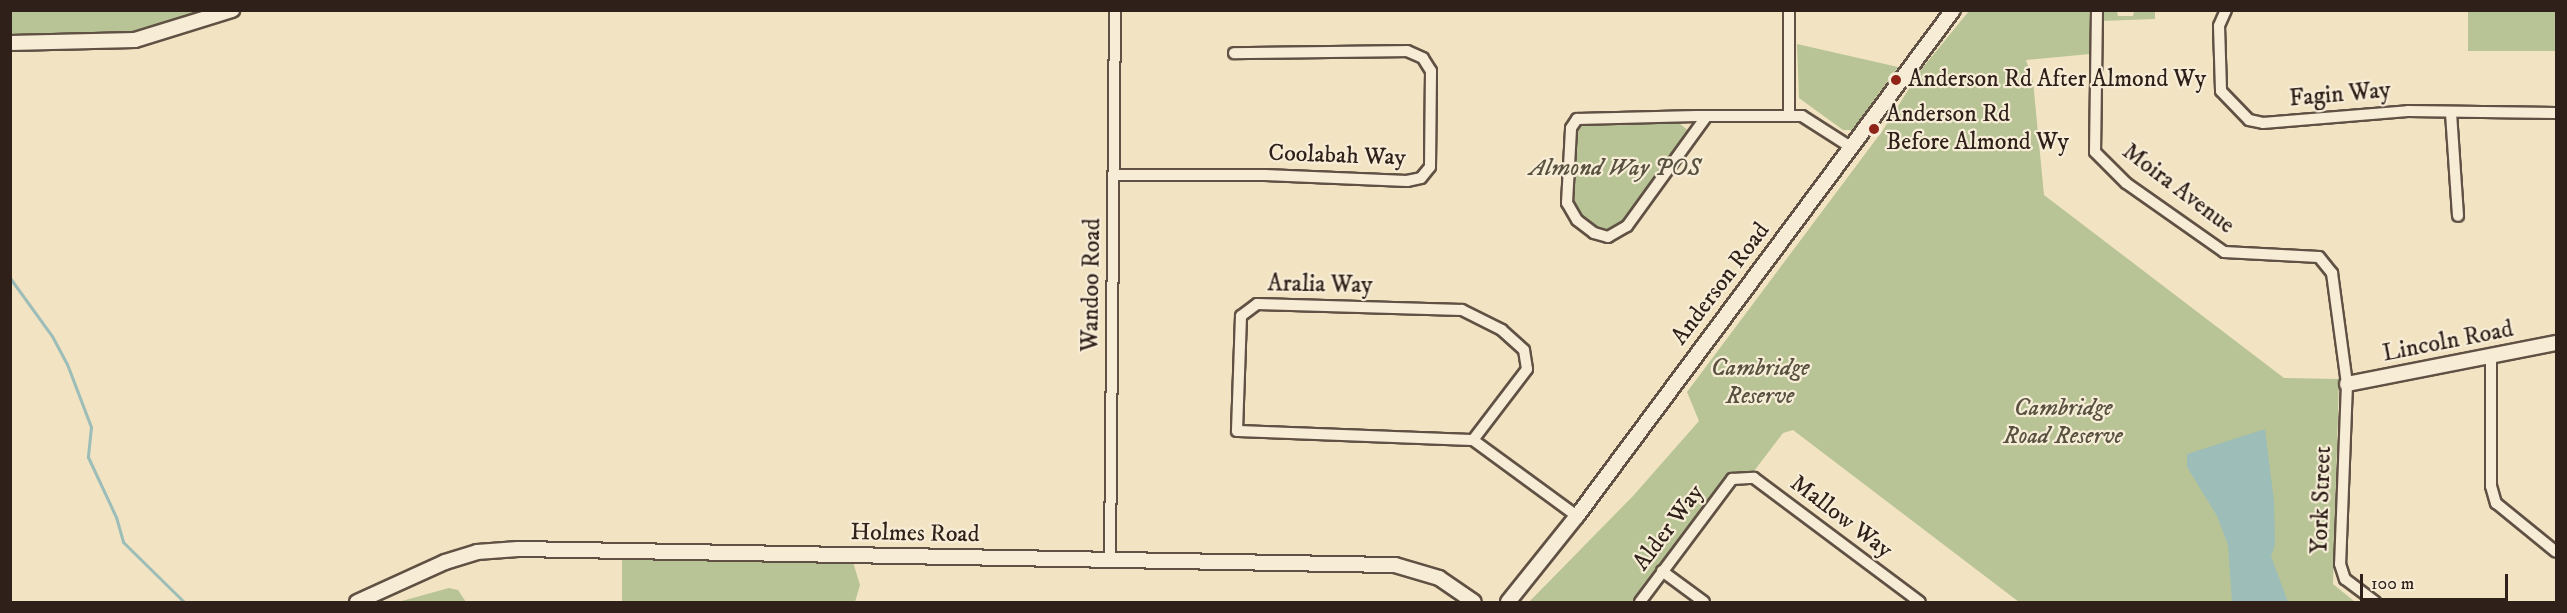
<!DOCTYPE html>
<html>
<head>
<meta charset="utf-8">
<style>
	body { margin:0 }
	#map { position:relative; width:2567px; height:613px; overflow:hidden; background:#f2e3c2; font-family:"IM FELL DW Pica",serif }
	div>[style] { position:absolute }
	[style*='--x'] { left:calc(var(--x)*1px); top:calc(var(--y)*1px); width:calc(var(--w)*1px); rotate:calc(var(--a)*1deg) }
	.green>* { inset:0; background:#b8c495; transform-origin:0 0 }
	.water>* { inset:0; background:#9cbdb8 }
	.stream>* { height:3px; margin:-1.5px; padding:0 1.5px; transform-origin:1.5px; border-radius:1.5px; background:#9cbdb8 }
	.roads { filter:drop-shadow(2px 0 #605144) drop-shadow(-2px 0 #605144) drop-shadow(0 2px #605144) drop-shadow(0 -2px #605144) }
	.minor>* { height:10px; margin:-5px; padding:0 5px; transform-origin:5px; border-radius:5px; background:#f7edd7 }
	.tertiary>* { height:14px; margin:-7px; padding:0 7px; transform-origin:7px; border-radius:7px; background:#f7edd7 }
	.dots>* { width:16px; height:16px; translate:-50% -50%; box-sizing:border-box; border:3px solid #f7edd7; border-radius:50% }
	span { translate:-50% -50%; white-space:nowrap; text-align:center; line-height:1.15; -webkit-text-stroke:4.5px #f7edd7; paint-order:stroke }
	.poi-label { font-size:24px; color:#2f201a }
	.left { translate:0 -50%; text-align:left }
	.street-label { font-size:24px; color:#2f201a }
	.park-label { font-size:24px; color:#58513f; font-style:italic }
	.frame { position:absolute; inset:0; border:12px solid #2f201a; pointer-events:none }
	.scale { position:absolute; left:2360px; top:574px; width:148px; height:27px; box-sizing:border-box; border:3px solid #2f201a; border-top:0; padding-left:8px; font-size:18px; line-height:21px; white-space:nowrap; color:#2f201a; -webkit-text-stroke:4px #f7edd7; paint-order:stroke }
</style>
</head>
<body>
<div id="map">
	<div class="green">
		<i style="clip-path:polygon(11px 11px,229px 11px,135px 40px,11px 43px)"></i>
		<i style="clip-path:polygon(1969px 11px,2091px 11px,2090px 54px,2026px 60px,2033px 81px,2044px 195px,2284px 378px,2339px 379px,2333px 584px,2355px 602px,2019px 602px,1793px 430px,1783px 433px,1751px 475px,1729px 477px,1635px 602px,1529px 602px,1633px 496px,1699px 421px,1687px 392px,1883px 130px,1920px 71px)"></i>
		<i style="clip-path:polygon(2099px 11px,2117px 11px,2118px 16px,2133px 16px,2134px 11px,2155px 11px,2155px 19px,2100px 21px)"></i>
		<i style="left:2468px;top:11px;width:88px;height:40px"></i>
		<i style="clip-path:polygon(1797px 44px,1898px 67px,1852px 130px,1843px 130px,1799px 98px)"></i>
		<i style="clip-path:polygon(1679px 123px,1691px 133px,1627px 226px,1608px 237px,1594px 233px,1567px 203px,1572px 135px,1583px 124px)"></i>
		<i style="clip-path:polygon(622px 559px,853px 562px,860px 585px,855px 602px,622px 602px)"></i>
		<i style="clip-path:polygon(449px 588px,458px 590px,466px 602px,398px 602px)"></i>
	</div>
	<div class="water">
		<i style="clip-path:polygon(2265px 429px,2274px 501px,2275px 545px,2271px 556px,2288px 602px,2232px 602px,2228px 545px,2217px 516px,2187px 467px,2187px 454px)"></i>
	</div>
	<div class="stream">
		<i style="--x:10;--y:278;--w:72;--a:54.1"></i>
		<i style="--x:52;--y:336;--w:32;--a:62"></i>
		<i style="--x:67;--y:364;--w:67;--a:69.1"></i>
		<i style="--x:91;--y:427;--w:30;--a:96"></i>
		<i style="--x:88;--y:457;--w:66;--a:65"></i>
		<i style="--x:116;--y:517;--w:26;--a:74"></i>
		<i style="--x:123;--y:542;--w:86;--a:44.5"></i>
	</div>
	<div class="roads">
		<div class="minor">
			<i style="--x:1789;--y:10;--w:105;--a:90"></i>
			<i style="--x:2097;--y:10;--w:142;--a:90.8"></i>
			<i style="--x:2095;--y:152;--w:44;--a:45"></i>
			<i style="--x:2126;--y:183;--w:120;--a:35.1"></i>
			<i style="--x:2224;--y:252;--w:95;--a:3"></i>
			<i style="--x:2319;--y:257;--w:21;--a:51"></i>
			<i style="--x:2332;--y:273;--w:112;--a:82.3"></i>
			<i style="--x:2347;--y:384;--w:180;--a:92.2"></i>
			<i style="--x:2340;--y:564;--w:16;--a:72"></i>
			<i style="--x:2345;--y:579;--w:38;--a:37"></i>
			<i style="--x:2226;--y:10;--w:17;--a:114"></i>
			<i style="--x:2219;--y:26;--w:65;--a:88.2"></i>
			<i style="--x:2221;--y:91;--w:40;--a:46"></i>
			<i style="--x:2249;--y:120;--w:14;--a:12"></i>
			<i style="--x:2263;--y:123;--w:145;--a:-4.7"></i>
			<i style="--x:2408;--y:111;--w:148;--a:0.8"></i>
			<i style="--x:2451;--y:113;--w:103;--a:86.1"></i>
			<i style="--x:1706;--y:117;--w:135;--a:125.9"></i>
			<i style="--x:1627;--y:226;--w:22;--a:150"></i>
			<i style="--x:1608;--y:237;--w:15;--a:-164"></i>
			<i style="--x:1594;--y:233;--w:21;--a:-143"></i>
			<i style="--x:1577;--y:220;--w:20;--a:-120"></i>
			<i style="--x:1567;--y:203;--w:75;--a:-86.9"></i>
			<i style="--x:1571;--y:128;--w:11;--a:-56"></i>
			<i style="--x:1577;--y:119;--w:120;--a:-1.4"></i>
			<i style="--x:1697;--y:116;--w:105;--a:0"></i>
			<i style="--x:1802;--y:116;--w:59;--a:32.6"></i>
			<i style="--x:1114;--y:175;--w:151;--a:0"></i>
			<i style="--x:1265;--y:175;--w:142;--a:2.4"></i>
			<i style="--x:1407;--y:181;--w:14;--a:-12"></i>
			<i style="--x:1421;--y:178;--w:14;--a:-51"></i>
			<i style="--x:1430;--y:167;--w:96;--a:-89.4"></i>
			<i style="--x:1431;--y:71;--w:15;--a:-122"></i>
			<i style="--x:1423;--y:58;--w:17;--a:-156"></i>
			<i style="--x:1407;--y:51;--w:173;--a:179.3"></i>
			<i style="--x:2491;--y:357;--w:129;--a:90"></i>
			<i style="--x:2491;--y:486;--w:18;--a:74"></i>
			<i style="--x:2496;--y:503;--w:77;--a:39.2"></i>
			<i style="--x:1473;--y:440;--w:89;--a:-52.7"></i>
			<i style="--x:1527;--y:369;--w:19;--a:-99"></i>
			<i style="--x:1524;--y:350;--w:30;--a:-138"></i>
			<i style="--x:1502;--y:330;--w:45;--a:-153.4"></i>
			<i style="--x:1462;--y:310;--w:205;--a:-178.3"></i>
			<i style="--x:1257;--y:304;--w:20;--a:143"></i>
			<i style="--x:1241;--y:316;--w:115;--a:92"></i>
			<i style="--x:1237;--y:431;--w:236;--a:2.2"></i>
			<i style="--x:1473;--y:440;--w:129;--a:36.2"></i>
			<i style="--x:1110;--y:560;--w:550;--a:-89.48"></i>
			<i style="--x:1662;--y:571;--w:52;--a:36.4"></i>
			<i style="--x:1640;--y:602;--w:154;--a:-53.2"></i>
			<i style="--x:1732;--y:479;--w:22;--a:-3"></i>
			<i style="--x:1754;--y:478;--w:207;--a:36.8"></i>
		</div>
		<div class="tertiary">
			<i style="--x:10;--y:43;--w:125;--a:-1.4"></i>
			<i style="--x:135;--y:40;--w:102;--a:-17.2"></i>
			<i style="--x:2347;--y:384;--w:213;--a:-11.1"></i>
			<i style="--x:357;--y:602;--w:97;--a:-24.4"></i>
			<i style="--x:445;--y:562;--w:34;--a:-17"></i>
			<i style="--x:477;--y:552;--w:41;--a:-4.2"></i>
			<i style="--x:518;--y:549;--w:877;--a:1.05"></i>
			<i style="--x:1395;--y:565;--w:46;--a:16.5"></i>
			<i style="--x:1439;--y:578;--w:42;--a:34.4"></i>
			<i style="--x:1508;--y:602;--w:110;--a:-51.3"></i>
			<i style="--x:1577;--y:516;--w:630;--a:-53.38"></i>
		</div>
	</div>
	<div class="dots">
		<i style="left:1896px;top:80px;background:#8f2418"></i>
		<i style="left:1874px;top:129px;background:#8f2418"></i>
	</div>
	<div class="poi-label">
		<span class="left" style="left:1908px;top:80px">Anderson Rd After Almond Wy</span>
		<span class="left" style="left:1886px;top:129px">Anderson Rd<br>Before Almond Wy</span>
	</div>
	<div class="street-label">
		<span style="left:2340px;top:95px;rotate:-5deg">Fagin Way</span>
		<span style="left:1337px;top:156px;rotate:2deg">Coolabah Way</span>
		<span style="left:2178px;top:189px;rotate:37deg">Moira Avenue</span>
		<span style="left:1721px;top:284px;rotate:-53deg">Anderson Road</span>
		<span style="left:1092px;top:285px;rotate:-89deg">Wandoo Road</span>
		<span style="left:1320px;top:285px;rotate:1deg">Aralia Way</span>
		<span style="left:2448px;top:342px;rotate:-11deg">Lincoln Road</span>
		<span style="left:2322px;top:500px;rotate:-88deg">York Street</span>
		<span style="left:1841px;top:517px;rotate:37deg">Mallow Way</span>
		<span style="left:1669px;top:528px;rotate:-53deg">Alder Way</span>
		<span style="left:915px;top:534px;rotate:1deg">Holmes Road</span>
	</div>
	<div class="park-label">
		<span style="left:1615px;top:169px">Almond Way POS</span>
		<span style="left:1760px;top:383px">Cambridge<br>Reserve</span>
		<span style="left:2063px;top:423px">Cambridge<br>Road Reserve</span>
	</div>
	<div class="frame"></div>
	<div class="scale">100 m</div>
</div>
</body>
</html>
